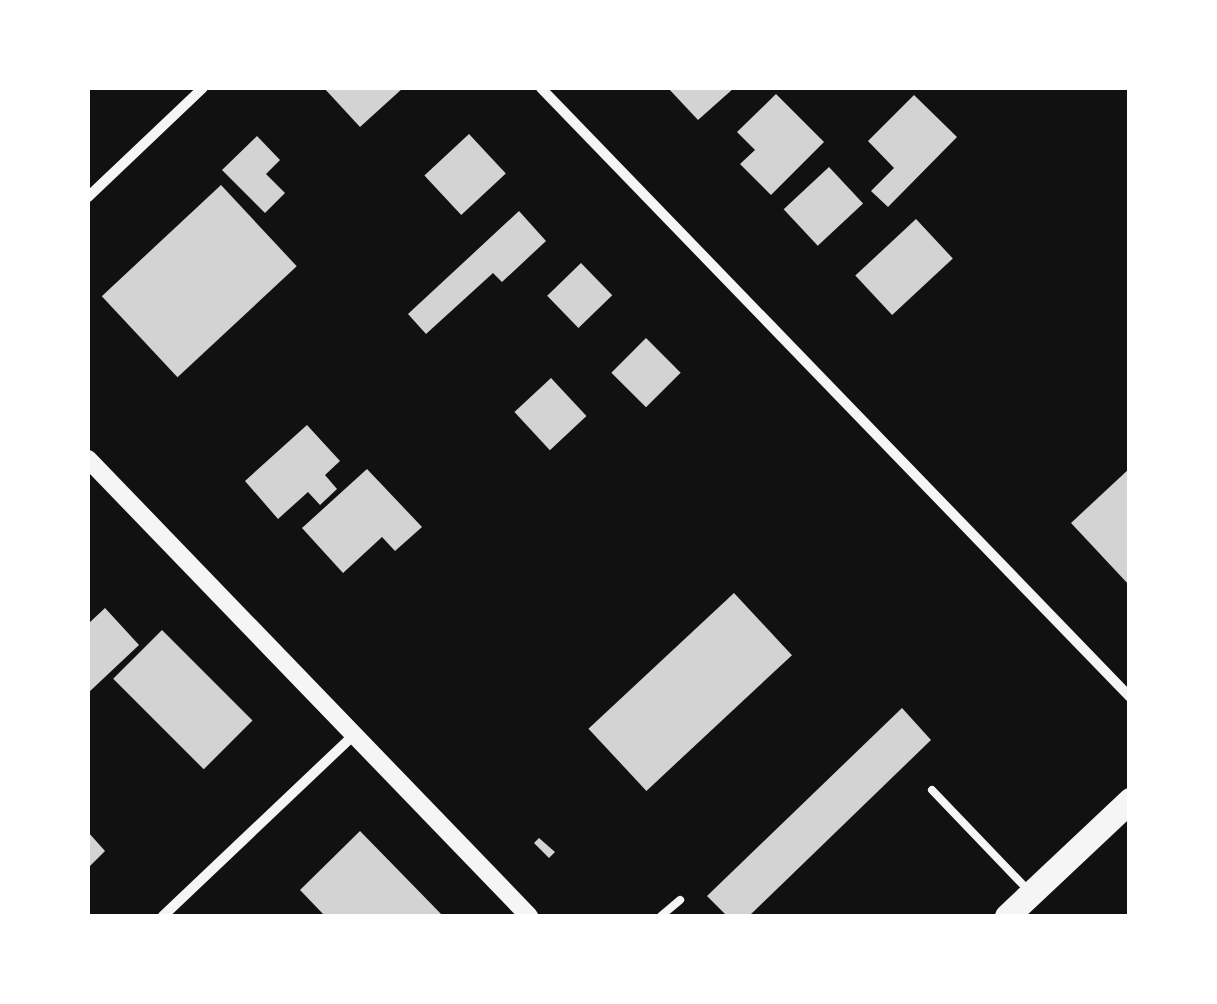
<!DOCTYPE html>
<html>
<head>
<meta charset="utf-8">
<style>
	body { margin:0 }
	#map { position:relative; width:1217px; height:1004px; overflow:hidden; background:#111; font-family:"Fira Sans",sans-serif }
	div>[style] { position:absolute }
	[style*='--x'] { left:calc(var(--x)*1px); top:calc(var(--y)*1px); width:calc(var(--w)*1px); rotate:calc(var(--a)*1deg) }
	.building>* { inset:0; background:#d3d3d3; transform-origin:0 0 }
	.service>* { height:8px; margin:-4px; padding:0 4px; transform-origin:4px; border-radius:4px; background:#f5f5f5 }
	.minor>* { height:10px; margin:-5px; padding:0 5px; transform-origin:5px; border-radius:5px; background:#f5f5f5 }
	.tertiary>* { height:18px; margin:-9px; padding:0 9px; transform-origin:9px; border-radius:9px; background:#f5f5f5 }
	.primary>* { height:25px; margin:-12.5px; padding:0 12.5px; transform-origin:12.5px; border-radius:12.5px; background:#f5f5f5 }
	span { translate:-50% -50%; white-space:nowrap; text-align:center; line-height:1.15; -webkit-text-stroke:8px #fff; paint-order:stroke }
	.frame { position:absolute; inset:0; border:90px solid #fff; pointer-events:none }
</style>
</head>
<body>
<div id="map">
	<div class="building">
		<i style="clip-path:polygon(324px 88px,403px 88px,360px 127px)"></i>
		<i style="clip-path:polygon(668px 88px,734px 88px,698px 120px)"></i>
		<i style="clip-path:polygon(776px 94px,824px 142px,771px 195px,740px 164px,755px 150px,737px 132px)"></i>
		<i style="clip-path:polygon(914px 95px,957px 137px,888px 207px,871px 191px,894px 168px,868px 141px)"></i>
		<i style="left:469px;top:134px;width:54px;height:61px;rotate:47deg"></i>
		<i style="clip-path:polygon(257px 136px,280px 160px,266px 174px,285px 193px,265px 213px,222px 170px)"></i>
		<i style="left:829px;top:167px;width:50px;height:62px;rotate:47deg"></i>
		<i style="left:221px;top:185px;width:111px;height:163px;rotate:47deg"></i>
		<i style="clip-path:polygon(519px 211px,546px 241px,502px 282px,493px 273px,426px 334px,408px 314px)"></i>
		<i style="left:916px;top:219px;width:54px;height:83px;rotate:47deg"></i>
		<i style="left:581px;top:263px;width:45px;height:47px;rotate:46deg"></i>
		<i style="left:646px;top:338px;width:49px;height:49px;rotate:45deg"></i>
		<i style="left:551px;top:378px;width:52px;height:50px;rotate:47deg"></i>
		<i style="clip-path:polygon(307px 425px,340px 461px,325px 475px,337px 489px,320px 505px,308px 492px,278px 519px,245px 481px)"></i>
		<i style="clip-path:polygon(1130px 468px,1130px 586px,1071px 523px)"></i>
		<i style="clip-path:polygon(367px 469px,422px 527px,395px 551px,382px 537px,343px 573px,302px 528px)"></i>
		<i style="left:734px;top:593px;width:85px;height:199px;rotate:47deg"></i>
		<i style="clip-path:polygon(105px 608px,139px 645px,88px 693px,88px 624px)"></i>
		<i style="left:162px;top:630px;width:128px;height:69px;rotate:45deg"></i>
		<i style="clip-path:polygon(902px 708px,931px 740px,749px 916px,727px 916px,707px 896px)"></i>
		<i style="clip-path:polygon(360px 831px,443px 916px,325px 916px,300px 890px)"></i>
		<i style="clip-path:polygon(88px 832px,105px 851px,88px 868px)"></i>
		<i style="clip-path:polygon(539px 838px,555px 852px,549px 858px,534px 843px)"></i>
	</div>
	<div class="service">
		<i style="--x:932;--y:790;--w:139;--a:46.2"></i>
		<i style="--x:661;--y:916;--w:25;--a:-40"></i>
	</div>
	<div class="minor">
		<i style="--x:541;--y:88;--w:847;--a:45.96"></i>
		<i style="--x:88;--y:197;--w:158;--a:-43.5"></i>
		<i style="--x:163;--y:916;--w:265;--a:-43.5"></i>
	</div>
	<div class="tertiary">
		<i style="--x:88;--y:459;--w:635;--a:46.02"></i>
	</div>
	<div class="primary">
		<i style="--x:1007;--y:916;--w:169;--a:-43.3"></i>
	</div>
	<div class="frame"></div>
</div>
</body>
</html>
